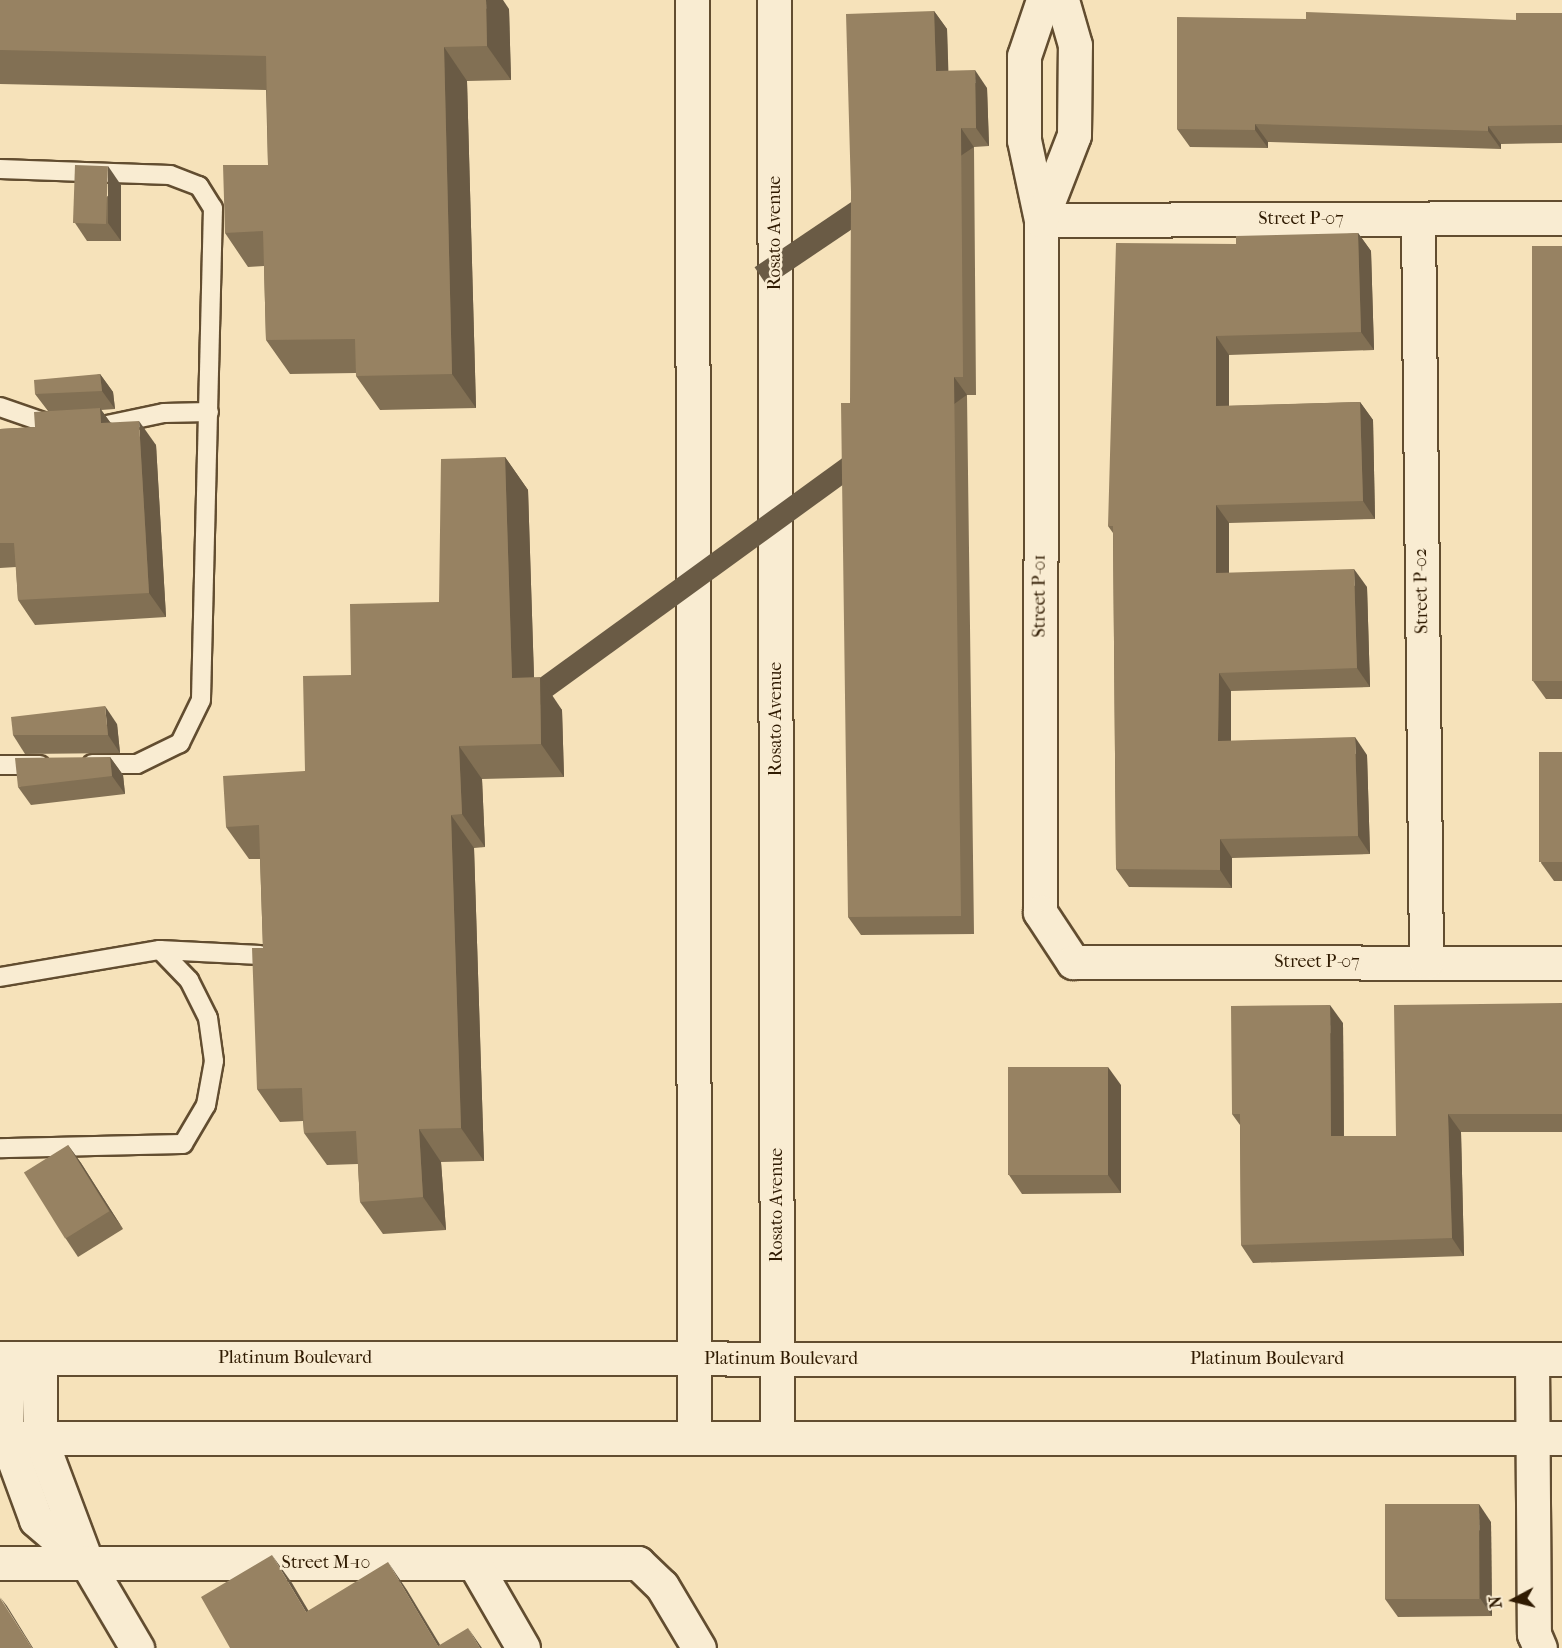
<!DOCTYPE html>
<html>
<head>
<meta charset="utf-8">
<style>
	body { margin:0 }
	#map { position:relative; width:1562px; height:1648px; overflow:hidden; background:#f6e2ba; font-family:"IM FELL French Canon",serif }
	div>[style] { position:absolute }
	[style*='--x'] { left:calc(var(--x)*1px); top:calc(var(--y)*1px); width:calc(var(--w)*1px); rotate:calc(var(--a)*1deg) }
	.roads { filter:drop-shadow(2px 0 #624d30) drop-shadow(-2px 0 #624d30) drop-shadow(0 2px #624d30) drop-shadow(0 -2px #624d30) }
	.lane>* { height:18px; margin:-9px; padding:0 9px; transform-origin:9px; border-radius:9px; background:#f9ecd2 }
	.street>* { height:33px; margin:-16.5px; padding:0 16.5px; transform-origin:16.5px; border-radius:16.5px; background:#f9ecd2 }
	.secondary>* { height:33px; margin:-16.5px; padding:0 16.5px; transform-origin:16.5px; border-radius:16.5px; background:#f9ecd2 }
	.wall>* { inset:0; background:#827054 }
	.shaded-wall>* { inset:0; background:#6a5b45; transform-origin:0 0 }
	.building>* { inset:0; background:#978262; transform-origin:0 0 }
	span { translate:-50% -50%; white-space:nowrap; text-align:center; line-height:1.15; -webkit-text-stroke:5px #f9ecd2; paint-order:stroke }
	.street-label { font-size:18px; color:#301b02 }
	.north { position:absolute; left:1484px; top:1570px; width:60px; height:60px; -webkit-text-stroke:4px #f9ecd2; paint-order:stroke; rotate:263deg; font-size:16px; font-weight:700; line-height:24px; text-align:center; color:#301b02 }
	.north::after { content:''; display:block; margin:auto; width:21px; height:27px; background:#301b02; clip-path:polygon(50% 0,100% 100%,50% 72%,0 100%) }
</style>
</head>
<body>
<div id="map">
	<div class="roads">
		<div class="lane">
			<i style="--x:0;--y:169;--w:170;--a:2"></i>
			<i style="--x:170;--y:175;--w:31;--a:21"></i>
			<i style="--x:199;--y:186;--w:26;--a:58"></i>
			<i style="--x:213;--y:208;--w:492;--a:91.4"></i>
			<i style="--x:201;--y:700;--w:48;--a:116"></i>
			<i style="--x:180;--y:743;--w:48;--a:154"></i>
			<i style="--x:137;--y:764;--w:45;--a:180"></i>
			<i style="--x:0;--y:407;--w:58;--a:19.1"></i>
			<i style="--x:107;--y:425;--w:58;--a:-11.9"></i>
			<i style="--x:164;--y:413;--w:45;--a:-1.3"></i>
			<i style="--x:0;--y:765;--w:40;--a:0"></i>
			<i style="--x:160;--y:950;--w:100;--a:2.9"></i>
			<i style="--x:0;--y:977;--w:162;--a:-9.6"></i>
			<i style="--x:160;--y:950;--w:42;--a:46"></i>
			<i style="--x:189;--y:980;--w:42;--a:63.4"></i>
			<i style="--x:208;--y:1018;--w:43;--a:82.1"></i>
			<i style="--x:214;--y:1061;--w:45;--a:100.3"></i>
			<i style="--x:206;--y:1105;--w:45;--a:120.5"></i>
			<i style="--x:183;--y:1144;--w:183;--a:178.7"></i>
		</div>
		<div class="street">
			<i style="--x:1043;--y:0;--w:59;--a:108.7"></i>
			<i style="--x:1024;--y:56;--w:84;--a:90"></i>
			<i style="--x:1024;--y:140;--w:82;--a:78"></i>
			<i style="--x:1041;--y:220;--w:692;--a:90.08"></i>
			<i style="--x:1040;--y:912;--w:60;--a:56.6"></i>
			<i style="--x:1073;--y:962;--w:489;--a:0.1"></i>
			<i style="--x:1418;--y:219;--w:743;--a:89.38"></i>
			<i style="--x:1041;--y:220;--w:521;--a:-0.22"></i>
			<i style="--x:1041;--y:220;--w:91;--a:-68.8"></i>
			<i style="--x:1074;--y:135;--w:90;--a:-89.4"></i>
			<i style="--x:1075;--y:45;--w:47;--a:-106.1"></i>
			<i style="--x:8;--y:1358;--w:80;--a:91.4"></i>
			<i style="--x:6;--y:1438;--w:87;--a:69.9"></i>
			<i style="--x:36;--y:1520;--w:65;--a:40.6"></i>
			<i style="--x:40;--y:1358;--w:80;--a:90"></i>
			<i style="--x:40;--y:1438;--w:134;--a:69.4"></i>
			<i style="--x:87;--y:1563;--w:99;--a:59.5"></i>
			<i style="--x:1532;--y:1359;--w:275;--a:89.6"></i>
			<i style="--x:1534;--y:1634;--w:15;--a:67"></i>
			<i style="--x:0;--y:1563;--w:638;--a:0"></i>
			<i style="--x:638;--y:1563;--w:33;--a:44"></i>
			<i style="--x:662;--y:1586;--w:72;--a:59.2"></i>
			<i style="--x:474;--y:1563;--w:98;--a:60"></i>
		</div>
		<div class="secondary">
			<i style="--x:692;--y:0;--w:1437;--a:89.92"></i>
			<i style="--x:774;--y:0;--w:1438;--a:89.88"></i>
			<i style="--x:0;--y:1358;--w:1562;--a:0.04"></i>
			<i style="--x:0;--y:1438;--w:1562;--a:0"></i>
		</div>
	</div>
	<div class="wall">
		<i style="clip-path:polygon(0 0,509px 9px,511px 80px,467px 81px,476px 408px,380px 410px,356px 376px,356px 373px,290px 374px,266px 340px,264px 266px,248px 267px,225px 233px,268px 165px,266px 90px,0 84px)"></i>
		<i style="clip-path:polygon(934px 11px,947px 29px,948px 71px,987px 88px,989px 146px,974px 147px,976px 395px,967px 395px,974px 934px,861px 935px,848px 917px,850px 403px)"></i>
		<i style="clip-path:polygon(1562px 13px,1562px 143px,1501px 144px,1501px 149px,1268px 142px,1268px 148px,1190px 147px,1177px 129px,1516px 20px)"></i>
		<i style="clip-path:polygon(121px 185px,121px 241px,87px 241px,75px 223px)"></i>
		<i style="clip-path:polygon(1358px 233px,1371px 251px,1374px 350px,1229px 355px,1229px 406px,1360px 402px,1373px 420px,1375px 519px,1229px 523px,1229px 573px,1367px 587px,1370px 687px,1231px 691px,1231px 741px,1367px 755px,1370px 854px,1232px 858px,1232px 888px,1129px 887px,1116px 869px,1113px 533px,1108px 526px,1236px 244px)"></i>
		<i style="clip-path:polygon(1562px 246px,1562px 699px,1546px 699px,1533px 681px)"></i>
		<i style="clip-path:polygon(100px 374px,113px 392px,115px 409px,101px 410px,110px 422px,156px 445px,166px 617px,35px 625px,18px 600px,16px 567px,0 568px,0 429px,35px 427px,48px 411px,35px 394px)"></i>
		<i style="clip-path:polygon(505px 457px,528px 490px,534px 677px,562px 710px,564px 777px,482px 779px,485px 847px,474px 848px,484px 1161px,441px 1162px,446px 1230px,383px 1234px,360px 1202px,358px 1164px,327px 1165px,304px 1133px,303px 1121px,280px 1122px,257px 1089px,263px 948px,260px 859px,249px 859px,226px 827px,305px 771px,351px 675px,439px 602px)"></i>
		<i style="clip-path:polygon(117px 724px,120px 753px,25px 754px,13px 735px)"></i>
		<i style="clip-path:polygon(1562px 752px,1562px 881px,1554px 881px,1541px 863px)"></i>
		<i style="clip-path:polygon(110px 757px,123px 775px,125px 794px,31px 805px,18px 787px)"></i>
		<i style="clip-path:polygon(1562px 1003px,1562px 1132px,1461px 1132px,1464px 1256px,1253px 1263px,1241px 1245px,1240px 1125px,1232px 1114px,1343px 1023px,1344px 1136px,1396px 1136px)"></i>
		<i style="clip-path:polygon(1121px 1085px,1121px 1193px,1022px 1194px,1009px 1175px)"></i>
		<i style="clip-path:polygon(68px 1145px,81px 1163px,123px 1229px,78px 1257px,66px 1239px)"></i>
		<i style="clip-path:polygon(1491px 1522px,1492px 1616px,1398px 1617px,1385px 1599px)"></i>
	</div>
	<div class="shaded-wall">
		<i style="clip-path:polygon(486px 0,503px 0,509px 9px,511px 80px,487px 46px)"></i>
		<i style="clip-path:polygon(934px 11px,947px 29px,949px 89px,936px 71px)"></i>
		<i style="clip-path:polygon(444px 47px,467px 81px,476px 408px,452px 374px)"></i>
		<i style="clip-path:polygon(975px 70px,987px 88px,989px 146px,976px 128px)"></i>
		<i style="clip-path:polygon(1255px 124px,1268px 142px,1268px 148px,1255px 130px)"></i>
		<i style="clip-path:polygon(1488px 126px,1501px 144px,1501px 149px,1488px 131px)"></i>
		<i style="left:961px;top:128px;width:23px;height:249px;rotate:56deg"></i>
		<i style="clip-path:polygon(108px 166px,121px 185px,121px 241px,108px 223px)"></i>
		<i style="clip-path:polygon(1358px 233px,1371px 251px,1374px 350px,1361px 332px)"></i>
		<i style="clip-path:polygon(1216px 336px,1229px 355px,1229px 424px,1216px 406px)"></i>
		<i style="clip-path:polygon(100px 374px,113px 392px,115px 409px,102px 391px)"></i>
		<i style="left:954px;top:377px;width:22px;height:539px;rotate:54deg"></i>
		<i style="clip-path:polygon(1360px 402px,1373px 420px,1375px 519px,1363px 501px)"></i>
		<i style="clip-path:polygon(100px 408px,117px 432px,101px 423px)"></i>
		<i style="clip-path:polygon(139px 421px,156px 445px,166px 617px,149px 593px)"></i>
		<i style="clip-path:polygon(505px 457px,528px 490px,535px 710px,512px 678px)"></i>
		<i style="clip-path:polygon(1216px 505px,1229px 523px,1229px 592px,1216px 573px)"></i>
		<i style="clip-path:polygon(1354px 569px,1367px 587px,1370px 687px,1357px 668px)"></i>
		<i style="clip-path:polygon(1219px 673px,1231px 691px,1231px 759px,1218px 741px)"></i>
		<i style="clip-path:polygon(540px 677px,562px 710px,564px 777px,541px 744px)"></i>
		<i style="clip-path:polygon(105px 706px,117px 724px,120px 753px,108px 735px)"></i>
		<i style="clip-path:polygon(1355px 737px,1367px 755px,1370px 854px,1358px 836px)"></i>
		<i style="clip-path:polygon(459px 746px,482px 779px,485px 847px,462px 814px)"></i>
		<i style="clip-path:polygon(110px 757px,123px 775px,125px 794px,112px 776px)"></i>
		<i style="clip-path:polygon(451px 815px,474px 848px,484px 1161px,461px 1128px)"></i>
		<i style="clip-path:polygon(1220px 839px,1232px 858px,1232px 888px,1220px 870px)"></i>
		<i style="clip-path:polygon(1330px 1005px,1343px 1023px,1344px 1154px,1331px 1136px)"></i>
		<i style="clip-path:polygon(1108px 1067px,1121px 1085px,1121px 1193px,1108px 1175px)"></i>
		<i style="clip-path:polygon(1448px 1114px,1461px 1132px,1464px 1256px,1452px 1238px)"></i>
		<i style="clip-path:polygon(419px 1129px,441px 1162px,446px 1230px,423px 1197px)"></i>
		<i style="clip-path:polygon(68px 1145px,81px 1163px,123px 1229px,110px 1211px)"></i>
		<i style="clip-path:polygon(1479px 1504px,1491px 1522px,1492px 1616px,1480px 1598px)"></i>
		<i style="clip-path:polygon(272px 1555px,292px 1583px,326px 1640px,306px 1612px)"></i>
		<i style="clip-path:polygon(388px 1562px,407px 1590px,442px 1648px,439px 1648px)"></i>
		<i style="clip-path:polygon(0 1597px,7px 1606px,33px 1648px,32px 1648px)"></i>
		<i style="clip-path:polygon(468px 1628px,482px 1648px,480px 1648px)"></i>
	</div>
	<div class="building">
		<i style="clip-path:polygon(0 0,486px 0,487px 46px,444px 47px,452px 374px,356px 376px,355px 339px,266px 340px,263px 231px,225px 233px,223px 165px,268px 165px,266px 56px,0 50px)"></i>
		<i style="clip-path:polygon(934px 11px,936px 71px,975px 70px,976px 128px,961px 128px,963px 377px,954px 377px,961px 916px,848px 917px,841px 403px,850px 403px,851px 192px,846px 14px)"></i>
		<i style="clip-path:polygon(1306px 12px,1516px 20px,1516px 13px,1562px 13px,1562px 125px,1488px 126px,1488px 131px,1255px 124px,1255px 130px,1177px 129px,1177px 17px,1306px 19px)"></i>
		<i style="left:75px;top:165px;width:33px;height:58px;rotate:2deg"></i>
		<i style="clip-path:polygon(1358px 233px,1361px 332px,1216px 336px,1216px 406px,1360px 402px,1363px 501px,1216px 505px,1216px 573px,1354px 569px,1357px 668px,1219px 673px,1218px 741px,1355px 737px,1358px 836px,1220px 839px,1220px 870px,1116px 869px,1113px 526px,1108px 526px,1116px 243px,1236px 244px,1236px 236px)"></i>
		<i style="left:1532px;top:246px;width:30px;height:435px"></i>
		<i style="clip-path:polygon(100px 374px,102px 391px,35px 394px,34px 380px)"></i>
		<i style="clip-path:polygon(100px 408px,101px 423px,139px 421px,149px 593px,18px 600px,14px 543px,0 543px,0 429px,35px 427px,34px 412px)"></i>
		<i style="clip-path:polygon(505px 457px,512px 678px,540px 677px,541px 744px,459px 746px,462px 814px,451px 815px,461px 1128px,419px 1129px,423px 1197px,360px 1202px,356px 1131px,304px 1133px,302px 1088px,257px 1089px,252px 948px,263px 948px,259px 825px,226px 827px,223px 776px,305px 771px,303px 676px,351px 675px,350px 604px,439px 602px,441px 459px)"></i>
		<i style="clip-path:polygon(105px 706px,108px 735px,13px 735px,11px 717px)"></i>
		<i style="left:1562px;top:752px;width:110px;height:23px;rotate:90deg"></i>
		<i style="clip-path:polygon(110px 757px,112px 776px,18px 787px,15px 758px)"></i>
		<i style="clip-path:polygon(1562px 1003px,1562px 1114px,1448px 1114px,1452px 1238px,1241px 1245px,1240px 1114px,1232px 1114px,1231px 1006px,1330px 1005px,1331px 1136px,1396px 1136px,1394px 1005px)"></i>
		<i style="left:1108px;top:1067px;width:108px;height:100px;rotate:90deg"></i>
		<i style="left:68px;top:1145px;width:78px;height:52px;rotate:58deg"></i>
		<i style="left:1385px;top:1504px;width:94px;height:95px"></i>
		<i style="clip-path:polygon(272px 1555px,306px 1612px,388px 1562px,438px 1646px,468px 1628px,480px 1648px,230px 1648px,201px 1597px)"></i>
		<i style="clip-path:polygon(0 1598px,32px 1648px,0 1648px)"></i>
	</div>
	<div class="street-label">
		<span style="left:1301px;top:219px">Street P-07</span>
		<span style="left:775px;top:233px;rotate:-90deg">Rosato Avenue</span>
		<span style="left:1422px;top:591px;rotate:-91deg">Street P-02</span>
		<span style="left:1040px;top:596px;rotate:-90deg">Street P-01</span>
		<span style="left:776px;top:719px;rotate:-90deg">Rosato Avenue</span>
		<span style="left:1317px;top:962px">Street P-07</span>
		<span style="left:777px;top:1205px;rotate:-90deg">Rosato Avenue</span>
		<span style="left:295px;top:1358px">Platinum Boulevard</span>
		<span style="left:781px;top:1359px">Platinum Boulevard</span>
		<span style="left:1267px;top:1359px">Platinum Boulevard</span>
		<span style="left:326px;top:1563px">Street M-10</span>
	</div>
	<div class="north">N</div>
</div>
</body>
</html>
